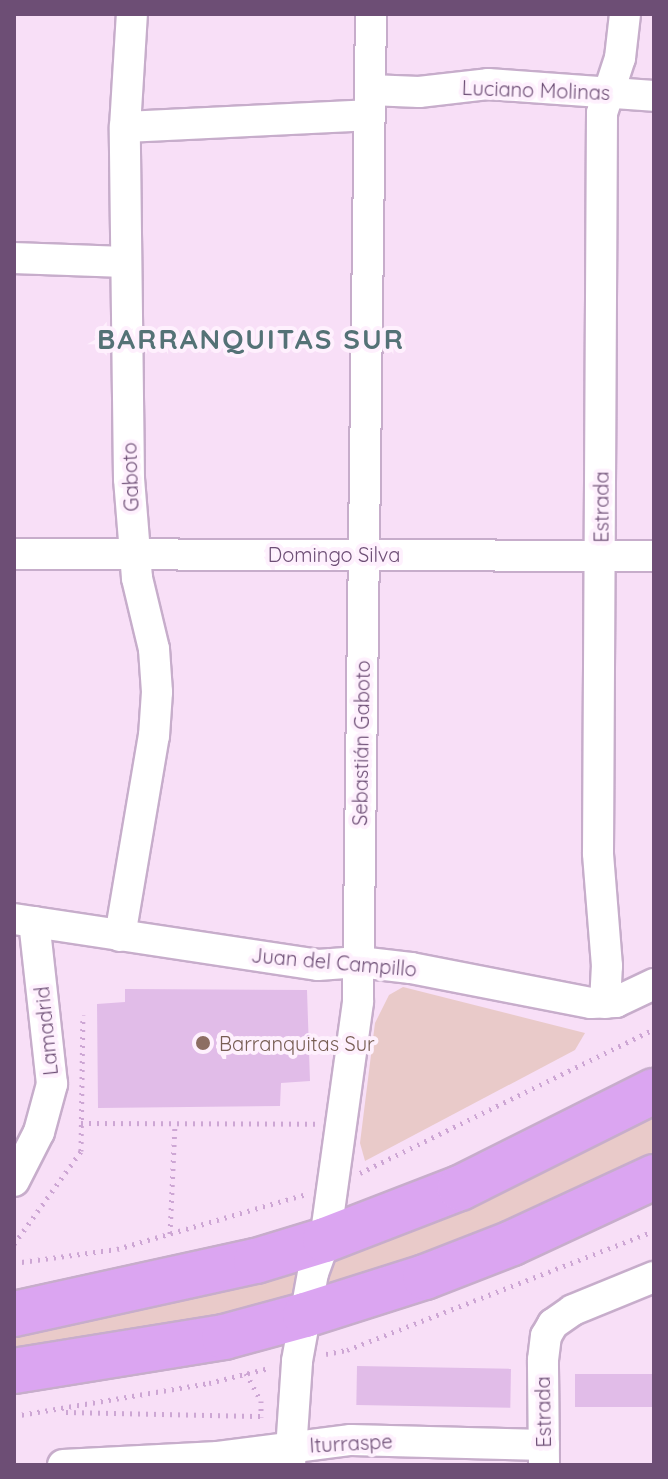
<!DOCTYPE html>
<html>
<head>
<meta charset="utf-8">
<style>
	body { margin:0 }
	#map { position:relative; width:668px; height:1479px; overflow:hidden; background:#fbeafa; font-family:Quicksand,sans-serif }
	div>[style] { position:absolute }
	[style*='--x'] { left:calc(var(--x)*1px); top:calc(var(--y)*1px); width:calc(var(--w)*1px); rotate:calc(var(--a)*1deg) }
	.residential>* { inset:0; background:#f8dff7; transform-origin:0 0 }
	.green>* { inset:0; background:#e9cac9 }
	.building>* { inset:0; background:#e1bce8; transform-origin:0 0 }
	.path>* { height:5px; margin-top:-2.5px; transform-origin:0; background:repeating-linear-gradient(90deg,#cda6d4 0 2px,transparent 0 8px) }
	.roads { filter:drop-shadow(2px 0 #c7adcb) drop-shadow(-2px 0 #c7adcb) drop-shadow(0 2px #c7adcb) drop-shadow(0 -2px #c7adcb) }
	.street>* { height:30px; margin:-15px; padding:0 15px; transform-origin:15px; border-radius:15px; background:#fff }
	.highway>* { height:44px; margin:-22px; padding:0 22px; transform-origin:22px; border-radius:22px; background:#dba5f1 }
	.dots>* { width:22px; height:22px; translate:-50% -50%; box-sizing:border-box; border:4px solid #fef0fd; border-radius:50% }
	span { translate:-50% -50%; white-space:nowrap; text-align:center; line-height:1.15; -webkit-text-stroke:8px #fef0fd; paint-order:stroke }
	.street-label { font-size:20px; color:#6d4e75 }
	.education-label { font-size:20px; color:#785e54 }
	.left { translate:0 -50%; text-align:left }
	.district-label { font-size:28px; color:#547276; font-weight:700; letter-spacing:2px }
	.frame { position:absolute; inset:0; border:16px solid #6d4e75; pointer-events:none }
</style>
</head>
<body>
<div id="map">
	<div class="residential">
		<i style="left:14px;top:14px;width:640px;height:1451px"></i>
	</div>
	<div class="green">
		<i style="clip-path:polygon(403px 987px,585px 1033px,575px 1050px,365px 1161px,360px 1143px,375px 1023px,389px 995px)"></i>
		<i style="clip-path:polygon(654px 1091px,654px 1177px,512px 1243px,14px 1371px,14px 1314px,174px 1281px)"></i>
	</div>
	<div class="building">
		<i style="clip-path:polygon(125px 989px,307px 990px,310px 1081px,281px 1083px,280px 1106px,98px 1108px,97px 1004px,125px 1002px)"></i>
		<i style="left:357px;top:1366px;width:154px;height:39px;rotate:1deg"></i>
		<i style="left:575px;top:1374px;width:79px;height:33px"></i>
	</div>
	<div class="path">
		<i style="--x:81;--y:1123;--w:236;--a:0.2"></i>
		<i style="--x:360;--y:1173;--w:327;--a:-26.1"></i>
		<i style="--x:170;--y:1234;--w:110;--a:-87.4"></i>
		<i style="--x:14;--y:1244;--w:115;--a:-54.2"></i>
		<i style="--x:81;--y:1151;--w:136;--a:-89.2"></i>
		<i style="--x:14;--y:1263;--w:104;--a:-7.7"></i>
		<i style="--x:117;--y:1249;--w:197;--a:-16.2"></i>
		<i style="--x:326;--y:1354;--w:21;--a:-11"></i>
		<i style="--x:347;--y:1350;--w:329;--a:-21.2"></i>
		<i style="--x:246;--y:1373;--w:32;--a:62"></i>
		<i style="--x:261;--y:1401;--w:16;--a:90"></i>
		<i style="--x:66;--y:1412;--w:195;--a:1.2"></i>
		<i style="--x:14;--y:1416;--w:198;--a:-9.6"></i>
		<i style="--x:209;--y:1383;--w:62;--a:-14"></i>
	</div>
	<div class="roads">
		<div class="street">
			<i style="--x:370;--y:90;--w:49;--a:2.3"></i>
			<i style="--x:419;--y:92;--w:69;--a:-6.6"></i>
			<i style="--x:488;--y:84;--w:166;--a:4.1"></i>
			<i style="--x:125;--y:127;--w:243;--a:-2.8"></i>
			<i style="--x:14;--y:258;--w:110;--a:2.1"></i>
			<i style="--x:14;--y:554;--w:640;--a:0.18"></i>
			<i style="--x:14;--y:919;--w:307;--a:8.6"></i>
			<i style="--x:318;--y:965;--w:41;--a:-4.2"></i>
			<i style="--x:359;--y:962;--w:52;--a:6.6"></i>
			<i style="--x:411;--y:968;--w:183;--a:11"></i>
			<i style="--x:591;--y:1003;--w:25;--a:-2"></i>
			<i style="--x:616;--y:1002;--w:42;--a:-25.3"></i>
			<i style="--x:120;--y:936;--w:203;--a:-80.4"></i>
			<i style="--x:154;--y:736;--w:44;--a:-86.1"></i>
			<i style="--x:157;--y:692;--w:43;--a:-94"></i>
			<i style="--x:154;--y:649;--w:73;--a:-103.5"></i>
			<i style="--x:137;--y:578;--w:99;--a:-94.6"></i>
			<i style="--x:129;--y:479;--w:352;--a:-90.7"></i>
			<i style="--x:125;--y:127;--w:113;--a:-86.5"></i>
			<i style="--x:605;--y:1003;--w:37;--a:-87"></i>
			<i style="--x:607;--y:966;--w:113;--a:-94.6"></i>
			<i style="--x:598;--y:853;--w:740;--a:-89.69"></i>
			<i style="--x:602;--y:113;--w:58;--a:-71.9"></i>
			<i style="--x:620;--y:58;--w:44;--a:-83.5"></i>
			<i style="--x:14;--y:1181;--w:55;--a:-63"></i>
			<i style="--x:39;--y:1132;--w:50;--a:-74.8"></i>
			<i style="--x:52;--y:1084;--w:163;--a:-96.3"></i>
			<i style="--x:544;--y:1463;--w:103;--a:-90.6"></i>
			<i style="--x:543;--y:1360;--w:24;--a:-83"></i>
			<i style="--x:546;--y:1336;--w:14;--a:-60"></i>
			<i style="--x:553;--y:1324;--w:24;--a:-35"></i>
			<i style="--x:573;--y:1310;--w:87;--a:-22.2"></i>
			<i style="--x:63;--y:1465;--w:155;--a:-3"></i>
			<i style="--x:218;--y:1457;--w:134;--a:-7.3"></i>
			<i style="--x:351;--y:1440;--w:193;--a:1.5"></i>
			<i style="--x:290;--y:1465;--w:104;--a:-86.1"></i>
			<i style="--x:297;--y:1361;--w:89;--a:-79.7"></i>
			<i style="--x:313;--y:1273;--w:35;--a:-70"></i>
			<i style="--x:325;--y:1240;--w:240;--a:-82.1"></i>
			<i style="--x:358;--y:1002;--w:988;--a:-89.25"></i>
		</div>
		<div class="highway">
			<i style="--x:14;--y:1314;--w:248;--a:-12.4"></i>
			<i style="--x:256;--y:1261;--w:72;--a:-16.9"></i>
			<i style="--x:325;--y:1240;--w:145;--a:-21.1"></i>
			<i style="--x:460;--y:1188;--w:217;--a:-26.6"></i>
			<i style="--x:14;--y:1371;--w:213;--a:-9.2"></i>
			<i style="--x:224;--y:1337;--w:84;--a:-15.2"></i>
			<i style="--x:305;--y:1315;--w:126;--a:-17.6"></i>
			<i style="--x:425;--y:1277;--w:93;--a:-21.3"></i>
			<i style="--x:512;--y:1243;--w:157;--a:-24.9"></i>
		</div>
	</div>
	<div class="dots">
		<i style="left:203px;top:1043px;background:#8d6e63"></i>
	</div>
	<div class="street-label">
		<span style="left:536px;top:90px;rotate:2deg">Luciano Molinas</span>
		<span style="left:130px;top:477px;rotate:-92deg">Gaboto</span>
		<span style="left:601px;top:507px;rotate:-90deg">Estrada</span>
		<span style="left:334px;top:554px">Domingo Silva</span>
		<span style="left:361px;top:743px;rotate:-89deg">Sebastián Gaboto</span>
		<span style="left:334px;top:962px;rotate:5deg">Juan del Campillo</span>
		<span style="left:46px;top:1031px;rotate:-96deg">Lamadrid</span>
		<span style="left:543px;top:1412px;rotate:-91deg">Estrada</span>
		<span style="left:351px;top:1443px;rotate:-3deg">Iturraspe</span>
	</div>
	<div class="education-label">
		<span class="left" style="left:219px;top:1043px">Barranquitas Sur</span>
	</div>
	<div class="district-label">
		<span style="left:251px;top:339px">BARRANQUITAS SUR</span>
	</div>
	<div class="frame"></div>
</div>
</body>
</html>
